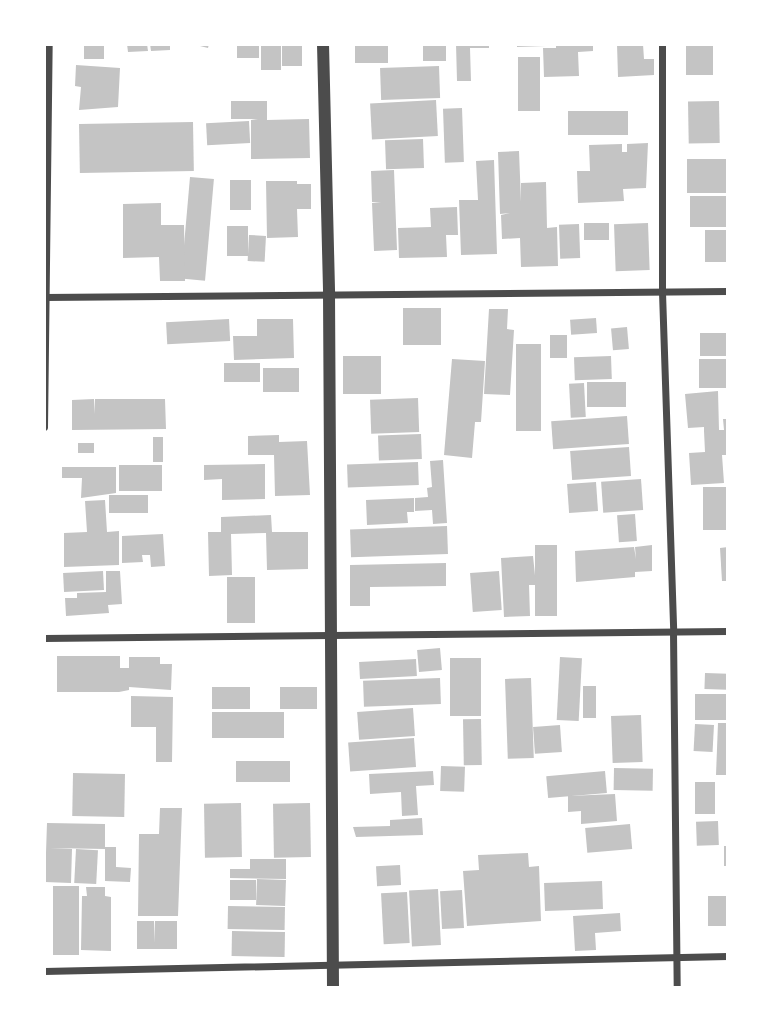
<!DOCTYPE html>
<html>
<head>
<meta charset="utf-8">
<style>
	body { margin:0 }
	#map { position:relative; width:772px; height:1032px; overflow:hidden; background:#fff; font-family:"Zilla Slab",serif }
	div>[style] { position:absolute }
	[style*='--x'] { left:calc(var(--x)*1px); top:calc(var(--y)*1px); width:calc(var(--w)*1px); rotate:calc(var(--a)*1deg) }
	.building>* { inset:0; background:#c4c4c4; transform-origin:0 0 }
	.minor>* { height:7px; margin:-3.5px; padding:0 3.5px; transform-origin:3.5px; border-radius:3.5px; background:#4c4c4c }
	.tertiary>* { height:12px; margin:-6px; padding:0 6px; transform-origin:6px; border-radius:6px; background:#4c4c4c }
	span { translate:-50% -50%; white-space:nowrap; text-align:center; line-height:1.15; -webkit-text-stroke:7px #fff; paint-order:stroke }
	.frame { position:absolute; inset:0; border:46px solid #fff; pointer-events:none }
</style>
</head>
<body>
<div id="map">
	<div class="building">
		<i style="left:84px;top:44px;width:20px;height:15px"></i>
		<i style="clip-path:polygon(127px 44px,147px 44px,148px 51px,128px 52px)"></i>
		<i style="clip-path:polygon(150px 44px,170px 44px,170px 50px,151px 51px)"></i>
		<i style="clip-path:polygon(192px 44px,209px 44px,208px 48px)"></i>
		<i style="left:237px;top:44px;width:22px;height:14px"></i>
		<i style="left:261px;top:44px;width:20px;height:26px"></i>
		<i style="left:282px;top:44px;width:20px;height:22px"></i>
		<i style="left:355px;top:44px;width:33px;height:19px"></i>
		<i style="left:423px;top:44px;width:23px;height:17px"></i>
		<i style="clip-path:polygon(456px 44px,489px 44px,489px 48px,470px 48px,471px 81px,457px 81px)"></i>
		<i style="clip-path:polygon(517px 44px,546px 44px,546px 46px,517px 47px)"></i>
		<i style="clip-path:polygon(556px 44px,593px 44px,593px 51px,578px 52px,579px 76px,544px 77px,543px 48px,556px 48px)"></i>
		<i style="clip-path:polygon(617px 44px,643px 44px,644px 59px,654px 59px,654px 75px,618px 77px)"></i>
		<i style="left:686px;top:44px;width:27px;height:31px"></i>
		<i style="left:518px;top:57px;width:22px;height:54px"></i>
		<i style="clip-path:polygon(76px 65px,120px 68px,118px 107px,79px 110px,81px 87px,75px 86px)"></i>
		<i style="left:439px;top:66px;width:32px;height:59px;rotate:88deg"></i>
		<i style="left:436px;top:100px;width:36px;height:66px;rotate:87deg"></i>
		<i style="clip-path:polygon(231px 101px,267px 101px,267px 120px,309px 119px,310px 158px,251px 159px,251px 120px,258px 119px,231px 119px)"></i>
		<i style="left:719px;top:101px;width:42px;height:31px;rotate:89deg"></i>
		<i style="left:462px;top:108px;width:54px;height:19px;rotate:88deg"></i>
		<i style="left:568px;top:111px;width:60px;height:24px"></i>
		<i style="left:249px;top:121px;width:22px;height:43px;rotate:87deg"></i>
		<i style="left:193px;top:122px;width:49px;height:114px;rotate:89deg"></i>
		<i style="left:423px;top:139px;width:29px;height:38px;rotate:88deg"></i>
		<i style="clip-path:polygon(648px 143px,646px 188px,623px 189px,624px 201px,578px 203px,577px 171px,590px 171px,589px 145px,622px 144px,622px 152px,627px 152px,627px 144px)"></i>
		<i style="clip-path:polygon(519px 151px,521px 202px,521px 183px,546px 182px,547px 228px,557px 227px,558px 266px,521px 267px,520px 238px,502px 239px,501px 215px,510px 213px,500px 214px,498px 152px)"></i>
		<i style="left:728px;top:159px;width:34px;height:41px;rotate:90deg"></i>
		<i style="clip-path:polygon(494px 160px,497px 254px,461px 255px,459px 200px,478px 200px,476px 161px)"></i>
		<i style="clip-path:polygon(394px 170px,397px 250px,374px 251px,372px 203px,381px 202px,372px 202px,371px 171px)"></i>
		<i style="left:190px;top:177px;width:24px;height:102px;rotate:5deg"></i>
		<i style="left:230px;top:180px;width:21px;height:30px"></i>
		<i style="clip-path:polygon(266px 181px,297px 181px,297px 184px,311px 184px,311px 209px,297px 209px,298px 237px,267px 238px)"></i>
		<i style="left:728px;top:196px;width:31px;height:38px;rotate:90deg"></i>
		<i style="clip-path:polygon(161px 203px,161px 225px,184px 225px,185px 281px,160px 281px,159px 257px,123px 258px,123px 204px)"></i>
		<i style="clip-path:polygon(457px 207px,458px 235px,446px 235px,447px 257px,399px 258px,398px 228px,431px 227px,430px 208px)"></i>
		<i style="left:584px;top:223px;width:25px;height:17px"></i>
		<i style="left:648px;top:223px;width:47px;height:34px;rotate:88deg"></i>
		<i style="left:579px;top:224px;width:34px;height:20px;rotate:88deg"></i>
		<i style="left:227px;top:226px;width:21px;height:30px"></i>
		<i style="left:728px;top:230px;width:32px;height:23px;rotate:90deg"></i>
		<i style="left:249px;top:235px;width:17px;height:26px;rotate:3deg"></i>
		<i style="left:403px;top:308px;width:38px;height:37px"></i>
		<i style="clip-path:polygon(489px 309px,508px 309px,507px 329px,514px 330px,510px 395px,484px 394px)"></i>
		<i style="left:596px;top:318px;width:15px;height:26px;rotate:86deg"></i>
		<i style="left:229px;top:319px;width:22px;height:63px;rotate:87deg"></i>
		<i style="clip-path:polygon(257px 319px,293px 319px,294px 358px,234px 360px,233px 336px,257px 336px)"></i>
		<i style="left:627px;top:327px;width:22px;height:16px;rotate:85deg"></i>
		<i style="left:728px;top:333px;width:23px;height:28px;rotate:90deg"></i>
		<i style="left:550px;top:335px;width:17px;height:23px"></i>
		<i style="left:516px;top:344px;width:25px;height:87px"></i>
		<i style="left:381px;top:356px;width:38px;height:38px;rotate:90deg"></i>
		<i style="left:611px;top:356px;width:23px;height:37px;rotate:88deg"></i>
		<i style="clip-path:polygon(452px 359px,485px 361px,481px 422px,475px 422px,472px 458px,444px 455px)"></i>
		<i style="left:728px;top:359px;width:29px;height:29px;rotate:90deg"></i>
		<i style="left:224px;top:363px;width:36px;height:19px"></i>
		<i style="left:263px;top:368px;width:36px;height:24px"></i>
		<i style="left:626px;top:382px;width:25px;height:39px;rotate:90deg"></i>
		<i style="left:584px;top:383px;width:34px;height:15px;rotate:87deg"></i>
		<i style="clip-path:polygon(718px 391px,719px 430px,724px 430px,723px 419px,728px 419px,728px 455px,722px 455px,724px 483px,691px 485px,689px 453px,705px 452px,704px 431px,704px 427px,688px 428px,685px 394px)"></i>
		<i style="left:418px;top:398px;width:34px;height:48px;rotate:88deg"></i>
		<i style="clip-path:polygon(94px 399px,95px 414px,95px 399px,165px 399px,166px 429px,72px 430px,72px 400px)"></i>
		<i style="left:627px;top:416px;width:28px;height:76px;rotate:86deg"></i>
		<i style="left:421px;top:434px;width:25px;height:43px;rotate:88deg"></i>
		<i style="clip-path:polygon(279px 435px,279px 442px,307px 441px,310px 495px,275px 496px,274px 455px,248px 455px,248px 436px)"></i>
		<i style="left:153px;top:437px;width:10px;height:25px"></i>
		<i style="left:78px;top:443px;width:16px;height:10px"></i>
		<i style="left:629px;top:447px;width:29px;height:59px;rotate:86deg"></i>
		<i style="clip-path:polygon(443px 460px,447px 523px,433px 524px,432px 510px,415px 511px,415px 498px,428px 497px,427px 488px,432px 487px,430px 461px)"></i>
		<i style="left:418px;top:462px;width:23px;height:71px;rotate:88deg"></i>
		<i style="clip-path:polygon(265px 464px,265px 499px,222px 500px,222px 479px,204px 480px,204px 465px)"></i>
		<i style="left:162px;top:465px;width:26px;height:43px;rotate:90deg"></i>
		<i style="clip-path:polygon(62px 467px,116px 467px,116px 493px,81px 498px,82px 478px,62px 478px)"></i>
		<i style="left:641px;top:479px;width:31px;height:40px;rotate:86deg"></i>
		<i style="left:596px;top:482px;width:29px;height:29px;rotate:86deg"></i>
		<i style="left:728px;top:487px;width:43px;height:25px;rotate:90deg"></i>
		<i style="left:148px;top:495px;width:18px;height:39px;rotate:90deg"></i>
		<i style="clip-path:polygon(414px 498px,414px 512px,407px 512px,408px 523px,367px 525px,366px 500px)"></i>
		<i style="clip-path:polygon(105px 500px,107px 532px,119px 531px,119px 565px,64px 567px,64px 533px,87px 532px,85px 501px)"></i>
		<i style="left:635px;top:514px;width:27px;height:18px;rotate:86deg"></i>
		<i style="clip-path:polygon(271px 515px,272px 532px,308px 532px,308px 569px,267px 570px,266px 533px,231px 534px,232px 575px,209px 576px,208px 532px,221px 532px,221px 517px)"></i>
		<i style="left:447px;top:526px;width:28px;height:97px;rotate:88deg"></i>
		<i style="clip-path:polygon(163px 534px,165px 566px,151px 567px,150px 555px,142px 555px,143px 562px,122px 563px,122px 536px)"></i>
		<i style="left:535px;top:545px;width:22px;height:71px"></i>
		<i style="clip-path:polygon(652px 545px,652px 571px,635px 572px,635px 577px,576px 582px,575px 551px,634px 547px,636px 559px,635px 547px)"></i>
		<i style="clip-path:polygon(728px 547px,728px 581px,722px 581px,720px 548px)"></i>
		<i style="clip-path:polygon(533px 556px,536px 585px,529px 585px,530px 616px,504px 617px,501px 558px)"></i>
		<i style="clip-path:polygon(446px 563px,446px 586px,370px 587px,370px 606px,350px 606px,350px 565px)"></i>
		<i style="left:103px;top:571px;width:19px;height:40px;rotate:87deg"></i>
		<i style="clip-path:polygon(106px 571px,120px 571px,122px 604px,108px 605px,109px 613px,66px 616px,65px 598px,77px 598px,77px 593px,106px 592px)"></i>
		<i style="left:499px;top:571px;width:39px;height:29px;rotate:86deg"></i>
		<i style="left:227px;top:577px;width:28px;height:46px"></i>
		<i style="left:440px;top:648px;width:22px;height:23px;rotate:85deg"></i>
		<i style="clip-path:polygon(57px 656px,120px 656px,120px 668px,129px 668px,129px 657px,160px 657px,160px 664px,172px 664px,171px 690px,129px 687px,129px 690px,119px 692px,57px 692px)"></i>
		<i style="left:560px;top:657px;width:22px;height:63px;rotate:3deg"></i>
		<i style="left:450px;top:658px;width:31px;height:58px"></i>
		<i style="left:416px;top:659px;width:17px;height:57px;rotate:87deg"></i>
		<i style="left:705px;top:673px;width:23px;height:16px;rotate:2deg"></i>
		<i style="left:440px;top:678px;width:26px;height:77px;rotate:88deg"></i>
		<i style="left:531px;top:678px;width:80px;height:26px;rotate:88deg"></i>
		<i style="left:583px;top:686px;width:13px;height:32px"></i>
		<i style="left:212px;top:687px;width:38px;height:22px"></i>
		<i style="left:280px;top:687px;width:37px;height:22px"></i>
		<i style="left:728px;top:694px;width:26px;height:33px;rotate:90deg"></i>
		<i style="clip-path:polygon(131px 696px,173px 697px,172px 762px,156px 762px,156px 727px,131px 727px)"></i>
		<i style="left:413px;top:708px;width:28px;height:56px;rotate:86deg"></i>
		<i style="left:212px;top:712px;width:72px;height:26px"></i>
		<i style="left:641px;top:715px;width:47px;height:30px;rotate:88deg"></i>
		<i style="left:481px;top:719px;width:46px;height:18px;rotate:89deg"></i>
		<i style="clip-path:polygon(718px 723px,728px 723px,728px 775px,716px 775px)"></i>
		<i style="left:695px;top:724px;width:19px;height:27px;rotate:3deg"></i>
		<i style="left:560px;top:725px;width:27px;height:27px;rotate:86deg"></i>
		<i style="left:414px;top:738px;width:29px;height:66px;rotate:86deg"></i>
		<i style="left:290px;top:761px;width:21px;height:54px;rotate:90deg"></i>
		<i style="left:441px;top:766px;width:24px;height:25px;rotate:2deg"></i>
		<i style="left:614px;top:768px;width:39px;height:22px;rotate:1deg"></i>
		<i style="clip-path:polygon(433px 771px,434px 785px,416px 786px,418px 815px,402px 816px,401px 792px,370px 794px,369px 774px)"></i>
		<i style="left:605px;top:771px;width:22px;height:59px;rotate:85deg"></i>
		<i style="left:73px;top:773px;width:52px;height:43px;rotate:1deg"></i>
		<i style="left:715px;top:782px;width:32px;height:20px;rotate:90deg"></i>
		<i style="clip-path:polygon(615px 794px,617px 821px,581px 824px,581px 811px,568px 812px,568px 796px)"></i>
		<i style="left:241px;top:803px;width:54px;height:37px;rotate:89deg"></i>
		<i style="left:310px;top:803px;width:54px;height:37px;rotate:89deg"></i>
		<i style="clip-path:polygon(160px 808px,182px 808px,178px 916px,138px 916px,139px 834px,159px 834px)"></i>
		<i style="clip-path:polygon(422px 818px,423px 835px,356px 837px,353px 827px,390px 826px,390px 820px)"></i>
		<i style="left:718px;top:821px;width:24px;height:22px;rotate:88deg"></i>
		<i style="clip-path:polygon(47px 823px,105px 824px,105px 849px,50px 848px,72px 849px,71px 883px,45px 882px)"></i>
		<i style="left:630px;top:824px;width:25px;height:45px;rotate:85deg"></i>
		<i style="left:724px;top:846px;width:4px;height:20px"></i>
		<i style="clip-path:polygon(105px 847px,116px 847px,116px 867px,131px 868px,130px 882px,105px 881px)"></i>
		<i style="left:76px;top:849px;width:22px;height:34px;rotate:3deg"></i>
		<i style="clip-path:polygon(528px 853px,529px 867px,539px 866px,541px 921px,467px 926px,463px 871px,479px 870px,478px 855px)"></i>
		<i style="clip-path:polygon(250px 859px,286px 859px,286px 879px,230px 878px,230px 869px,250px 869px)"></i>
		<i style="left:400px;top:865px;width:20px;height:24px;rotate:87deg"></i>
		<i style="left:257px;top:879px;width:29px;height:26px;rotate:2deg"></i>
		<i style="left:230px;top:880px;width:26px;height:20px"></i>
		<i style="left:602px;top:881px;width:28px;height:58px;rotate:88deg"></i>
		<i style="left:53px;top:886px;width:26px;height:69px"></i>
		<i style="clip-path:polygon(86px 887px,105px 887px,105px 896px,111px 897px,111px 951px,81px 950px,82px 896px,87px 896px)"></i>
		<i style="left:438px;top:889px;width:56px;height:29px;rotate:87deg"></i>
		<i style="left:462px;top:890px;width:38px;height:22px;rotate:87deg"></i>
		<i style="left:407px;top:892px;width:51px;height:26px;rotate:87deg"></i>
		<i style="left:708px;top:896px;width:20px;height:30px"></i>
		<i style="left:228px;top:906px;width:57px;height:23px;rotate:1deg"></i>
		<i style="clip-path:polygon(620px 913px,621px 931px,595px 933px,596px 950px,575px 951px,573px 916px)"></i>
		<i style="clip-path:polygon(137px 921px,154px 921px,155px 943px,155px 921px,177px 921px,177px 949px,137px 949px)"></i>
		<i style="left:232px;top:931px;width:53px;height:25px;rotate:1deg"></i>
	</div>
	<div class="minor">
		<i style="--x:662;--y:44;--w:248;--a:90"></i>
		<i style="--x:662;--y:292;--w:340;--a:88.1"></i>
		<i style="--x:673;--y:632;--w:356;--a:89.4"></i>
		<i style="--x:44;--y:297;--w:684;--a:-0.5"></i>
		<i style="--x:44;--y:427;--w:383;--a:-89.3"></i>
		<i style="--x:44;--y:638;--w:684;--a:-0.59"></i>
		<i style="--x:44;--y:971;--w:684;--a:-1.26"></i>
	</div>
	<div class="tertiary">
		<i style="--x:323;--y:44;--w:250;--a:88.6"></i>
		<i style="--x:329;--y:294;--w:694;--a:89.67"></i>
	</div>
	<div class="frame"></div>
</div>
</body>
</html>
